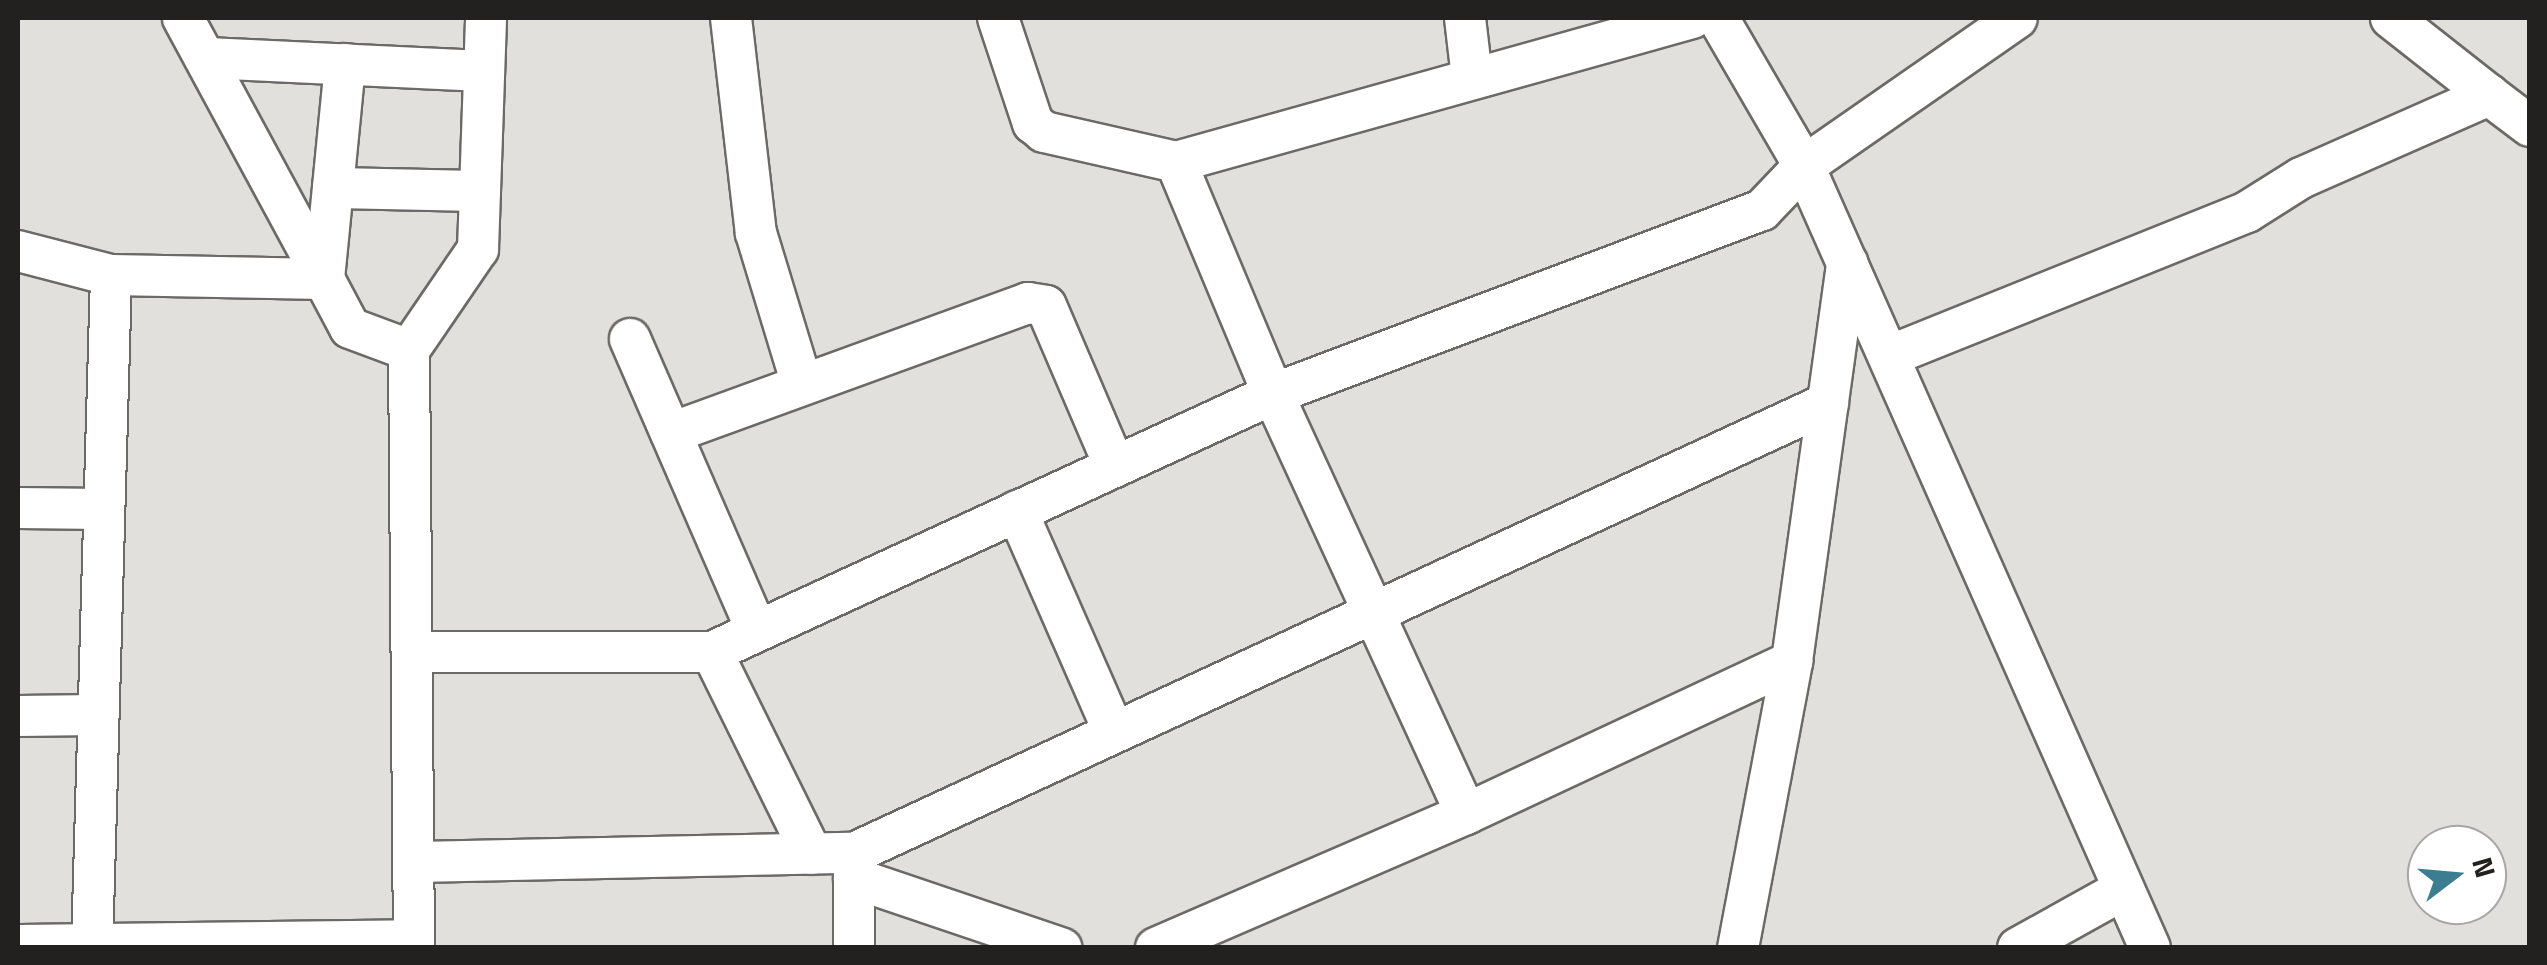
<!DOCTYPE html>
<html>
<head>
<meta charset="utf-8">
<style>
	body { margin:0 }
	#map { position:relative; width:2547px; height:965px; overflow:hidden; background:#e2e0dc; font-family:"Titillium Web",sans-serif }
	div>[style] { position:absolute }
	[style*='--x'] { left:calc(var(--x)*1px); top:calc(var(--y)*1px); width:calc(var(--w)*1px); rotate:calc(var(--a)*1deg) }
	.roads { filter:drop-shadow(2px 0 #6c6966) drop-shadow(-2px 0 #6c6966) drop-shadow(0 2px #6c6966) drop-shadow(0 -2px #6c6966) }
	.minor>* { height:40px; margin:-20px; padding:0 20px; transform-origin:20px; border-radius:20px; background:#fff }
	span { translate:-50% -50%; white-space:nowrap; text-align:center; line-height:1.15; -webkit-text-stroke:10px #fff; paint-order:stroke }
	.frame { position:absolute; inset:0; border:20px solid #222120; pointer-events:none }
	.north { position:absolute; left:2407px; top:825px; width:100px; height:100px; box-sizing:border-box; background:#fff; border:2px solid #a7a6a6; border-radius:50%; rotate:74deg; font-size:28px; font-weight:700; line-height:40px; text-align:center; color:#222120 }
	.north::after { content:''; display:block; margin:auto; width:35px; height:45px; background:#3d7d91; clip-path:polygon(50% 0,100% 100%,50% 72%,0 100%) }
</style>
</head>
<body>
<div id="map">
	<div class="roads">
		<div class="minor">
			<i style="--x:183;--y:18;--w:297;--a:61.6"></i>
			<i style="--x:731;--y:18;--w:216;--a:83.4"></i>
			<i style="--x:756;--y:233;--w:158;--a:73.1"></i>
			<i style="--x:998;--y:18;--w:111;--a:71.6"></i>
			<i style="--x:1033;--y:123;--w:14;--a:39"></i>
			<i style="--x:1044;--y:132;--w:135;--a:12.8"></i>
			<i style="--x:1176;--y:162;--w:251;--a:67.3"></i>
			<i style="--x:1273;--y:394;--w:462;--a:65.3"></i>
			<i style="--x:1465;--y:18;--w:60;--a:83.3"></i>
			<i style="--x:1718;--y:18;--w:171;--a:59.8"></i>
			<i style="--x:1804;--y:166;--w:855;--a:66.13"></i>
			<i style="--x:206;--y:58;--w:278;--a:2.7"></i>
			<i style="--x:2489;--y:95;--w:51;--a:37.1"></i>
			<i style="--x:1176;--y:162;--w:536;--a:-15.59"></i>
			<i style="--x:333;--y:188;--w:147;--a:1.2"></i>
			<i style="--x:18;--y:251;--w:96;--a:14.5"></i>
			<i style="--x:111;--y:275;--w:213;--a:1.1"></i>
			<i style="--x:324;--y:279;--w:55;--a:62"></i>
			<i style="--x:350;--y:328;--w:63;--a:20.4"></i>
			<i style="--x:324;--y:279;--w:216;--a:-84.4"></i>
			<i style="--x:630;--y:339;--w:318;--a:66.5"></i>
			<i style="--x:1889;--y:356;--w:386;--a:-21.9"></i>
			<i style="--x:2247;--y:212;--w:64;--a:-32.2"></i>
			<i style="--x:2301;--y:178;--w:206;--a:-23.8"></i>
			<i style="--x:2489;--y:95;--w:125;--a:-141.8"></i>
			<i style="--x:671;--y:433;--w:380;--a:-20"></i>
			<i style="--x:1028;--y:303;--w:18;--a:9"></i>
			<i style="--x:1046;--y:306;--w:175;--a:66.8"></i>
			<i style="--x:18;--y:508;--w:86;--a:0.7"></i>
			<i style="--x:1017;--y:511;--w:241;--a:66.3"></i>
			<i style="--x:412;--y:652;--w:300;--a:0"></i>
			<i style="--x:712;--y:652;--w:617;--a:-24.7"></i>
			<i style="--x:1273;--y:394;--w:522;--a:-20.62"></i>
			<i style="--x:1762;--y:210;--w:61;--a:-46.3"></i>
			<i style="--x:1804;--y:166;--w:259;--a:-34.8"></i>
			<i style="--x:712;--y:652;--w:225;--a:63.7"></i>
			<i style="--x:18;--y:716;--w:79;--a:-0.7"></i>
			<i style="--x:854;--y:853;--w:95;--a:90"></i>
			<i style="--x:414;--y:862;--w:440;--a:-1.2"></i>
			<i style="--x:854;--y:853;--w:1073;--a:-24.8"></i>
			<i style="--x:854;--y:878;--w:219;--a:18.7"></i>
			<i style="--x:18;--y:945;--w:396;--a:-0.7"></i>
			<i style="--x:92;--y:948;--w:673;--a:-88.38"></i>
			<i style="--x:414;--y:948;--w:598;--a:-90.48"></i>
			<i style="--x:409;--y:350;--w:122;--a:-55.7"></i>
			<i style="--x:478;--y:249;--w:231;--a:-88"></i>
			<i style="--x:1156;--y:948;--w:338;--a:-23.4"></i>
			<i style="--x:1466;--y:814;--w:360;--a:-25.1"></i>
			<i style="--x:1738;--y:948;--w:292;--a:-79.3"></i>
			<i style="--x:1792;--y:661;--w:402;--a:-82.1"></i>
			<i style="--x:2018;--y:948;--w:121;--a:-29.1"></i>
		</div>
	</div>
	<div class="frame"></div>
	<div class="north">N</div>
</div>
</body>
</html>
